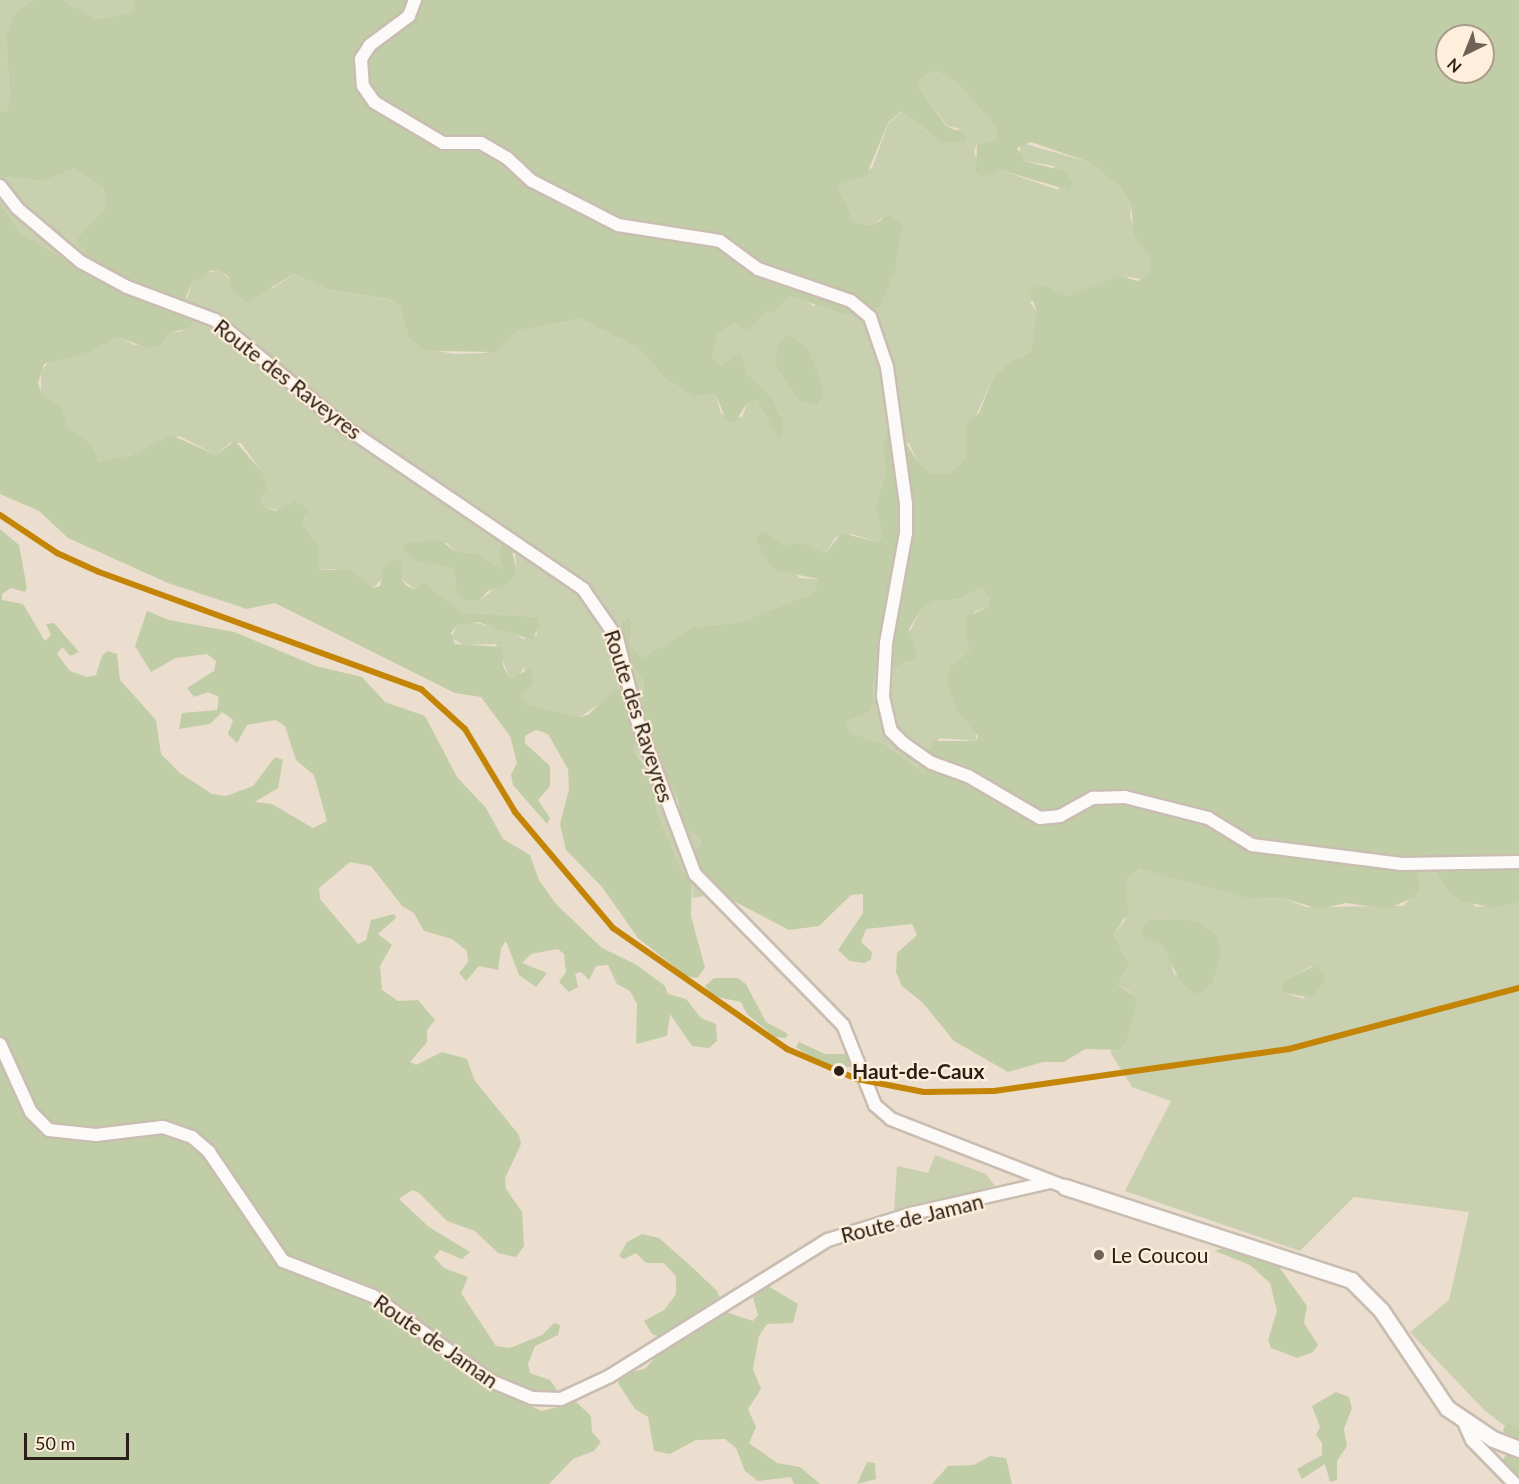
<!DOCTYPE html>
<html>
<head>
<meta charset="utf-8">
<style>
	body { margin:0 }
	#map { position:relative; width:1519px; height:1484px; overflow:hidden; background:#ecdece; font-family:Lato,sans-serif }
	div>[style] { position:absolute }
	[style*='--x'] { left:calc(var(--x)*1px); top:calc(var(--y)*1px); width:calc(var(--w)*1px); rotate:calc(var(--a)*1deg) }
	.green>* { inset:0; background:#c8d0b0 }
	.forest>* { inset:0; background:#c1cda6 }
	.roads { filter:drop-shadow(2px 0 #c9bdb1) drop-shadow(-2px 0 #c9bdb1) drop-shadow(0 2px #c9bdb1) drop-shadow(0 -2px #c9bdb1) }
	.minor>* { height:12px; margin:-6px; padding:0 6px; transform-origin:6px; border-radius:6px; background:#fcfaf8 }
	.tertiary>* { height:15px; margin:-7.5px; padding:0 7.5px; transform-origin:7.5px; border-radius:7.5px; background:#fcfaf8 }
	.rail-1>* { height:6px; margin:-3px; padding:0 3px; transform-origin:3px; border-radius:3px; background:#c48405 }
	.dots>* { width:16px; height:16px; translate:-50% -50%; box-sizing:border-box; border:3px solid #feeedc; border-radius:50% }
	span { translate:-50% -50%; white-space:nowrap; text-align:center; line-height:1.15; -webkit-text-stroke:4.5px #feeedc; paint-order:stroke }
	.street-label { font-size:21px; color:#2a2015 }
	.stop-label { font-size:21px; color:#2a2015; font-weight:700 }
	.left { translate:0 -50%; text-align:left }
	.poi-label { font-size:21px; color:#2a2015 }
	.north { position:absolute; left:1435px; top:24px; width:60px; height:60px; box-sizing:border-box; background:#feeedc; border:2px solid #a99c8c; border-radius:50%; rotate:223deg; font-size:16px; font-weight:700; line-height:24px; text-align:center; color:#2a2015 }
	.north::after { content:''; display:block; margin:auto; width:21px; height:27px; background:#6e6256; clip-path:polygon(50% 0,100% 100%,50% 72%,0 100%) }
	.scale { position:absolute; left:24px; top:1433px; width:105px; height:27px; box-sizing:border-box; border:3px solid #2a2015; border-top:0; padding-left:8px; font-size:18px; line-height:21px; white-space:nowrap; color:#2a2015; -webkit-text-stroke:4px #feeedc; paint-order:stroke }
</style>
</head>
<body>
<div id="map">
	<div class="green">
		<i style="clip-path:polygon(0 0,33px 0,15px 12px,6px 36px,10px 102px,6px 112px,0 111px)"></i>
		<i style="clip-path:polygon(64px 0,135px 0,134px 13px,95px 19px)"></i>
		<i style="clip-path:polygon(evenodd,936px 71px,956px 82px,996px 126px,997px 140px,977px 143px,974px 152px,984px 176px,1000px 170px,1059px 190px,1054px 166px,1024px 161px,1018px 155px,1022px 143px,1089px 162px,1119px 186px,1131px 205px,1130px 218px,1151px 258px,1151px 273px,1146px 280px,1129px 277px,1068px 296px,1046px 286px,1030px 303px,1037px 311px,1037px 322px,1031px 352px,1009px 362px,993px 378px,974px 420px,967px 455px,958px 466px,948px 474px,933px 474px,917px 461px,909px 443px,883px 451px,886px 473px,875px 506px,883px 536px,876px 542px,852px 534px,836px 537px,825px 553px,803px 542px,784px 545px,777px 540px,799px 578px,819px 579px,813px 593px,737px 623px,693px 627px,642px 658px,630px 644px,632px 622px,624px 619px,637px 670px,644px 682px,641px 702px,654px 753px,677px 796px,677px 810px,689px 830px,700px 838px,701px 844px,694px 851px,696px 864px,724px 893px,693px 898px,692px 881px,682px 871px,656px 809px,657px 791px,649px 768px,634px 751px,636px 734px,625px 699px,602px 702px,580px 717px,527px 704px,521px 697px,533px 684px,524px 668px,516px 679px,510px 679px,496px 644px,464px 645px,451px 638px,457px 625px,466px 621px,509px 630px,523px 639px,537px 635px,536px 617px,462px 612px,424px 583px,415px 589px,401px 579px,384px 577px,373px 588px,336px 569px,319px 570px,319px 547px,303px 524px,307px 515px,266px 508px,260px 501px,262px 472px,241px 443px,230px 443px,216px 455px,179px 436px,132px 455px,100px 461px,68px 428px,63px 409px,41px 392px,41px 371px,50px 361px,93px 351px,117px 337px,135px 345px,162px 346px,169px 333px,182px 331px,191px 315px,186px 302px,192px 283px,199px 275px,219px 270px,235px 284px,273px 288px,294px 274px,330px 290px,388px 299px,400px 306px,408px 337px,420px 348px,455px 354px,486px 353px,516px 331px,580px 319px,638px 348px,665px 378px,693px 396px,716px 395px,721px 414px,742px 417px,748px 402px,757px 400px,766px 416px,784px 424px,771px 396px,747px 374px,737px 352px,722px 366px,712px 359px,718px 334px,734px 323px,745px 329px,764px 311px,776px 311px,790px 296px,799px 295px,813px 306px,892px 279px,897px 259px,882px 218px,873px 225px,855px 223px,837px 185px,872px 168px,888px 124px,903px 111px,931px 135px,961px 129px,947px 126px,919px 88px,921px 77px,936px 71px,405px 543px,447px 543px,455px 551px,478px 554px,503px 570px,498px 554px,515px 553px,517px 571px,479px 601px,455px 584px,453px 569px,432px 564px,402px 548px,405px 543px)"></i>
		<i style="clip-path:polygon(74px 169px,103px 187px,106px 207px,76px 239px,91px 261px,85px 272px,20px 232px,0 202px,6px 177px,43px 181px)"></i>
		<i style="clip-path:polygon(982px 588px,990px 598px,988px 607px,974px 612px,970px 650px,957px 662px,965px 721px,976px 731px,976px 741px,939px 738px,924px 773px,885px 744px,850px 733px,847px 721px,870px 712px,874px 704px,873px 679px,893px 665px,906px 663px,916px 651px,908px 635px,920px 611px,933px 602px,960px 599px)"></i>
		<i style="clip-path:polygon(evenodd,1425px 853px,1476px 907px,1519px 902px,1519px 1429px,1505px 1426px,1484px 1410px,1410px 1332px,1449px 1300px,1469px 1212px,1354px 1197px,1300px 1251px,1125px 1191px,1171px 1101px,1132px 1087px,1110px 1052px,1127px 1041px,1137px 1005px,1130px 992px,1118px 985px,1129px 964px,1114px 934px,1125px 920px,1126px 879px,1142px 869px,1249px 899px,1283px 898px,1306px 907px,1403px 906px,1420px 888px,1416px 859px,1425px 853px,1182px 919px,1216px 966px,1214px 980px,1194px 994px,1173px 972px,1170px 954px,1148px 920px,1182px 919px,1425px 853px,1312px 966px,1304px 999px,1280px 991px,1284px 981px,1312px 966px)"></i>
		<i style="clip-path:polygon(935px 1155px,986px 1174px,995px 1186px,894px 1211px,897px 1166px,928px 1173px)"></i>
	</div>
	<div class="forest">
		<i style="clip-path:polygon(evenodd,33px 0,64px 0,95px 19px,133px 13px,135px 0,1519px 0,1519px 902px,1495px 908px,1461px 901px,1447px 889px,1425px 853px,1416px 859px,1420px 888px,1414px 897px,1388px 909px,1346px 903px,1319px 909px,1283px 898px,1249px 899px,1141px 869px,1126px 879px,1128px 912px,1114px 934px,1129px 964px,1118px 985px,1134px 996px,1137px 1005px,1127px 1041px,1119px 1050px,1085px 1049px,1064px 1062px,1043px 1062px,1008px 1072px,954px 1041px,923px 1003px,902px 986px,896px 972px,897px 953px,917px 935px,912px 924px,866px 929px,861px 942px,872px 952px,871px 959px,865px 963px,850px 961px,838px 950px,863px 913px,863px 894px,851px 895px,819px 926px,789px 930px,728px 898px,696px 864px,691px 854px,701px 844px,700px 838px,683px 826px,677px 796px,654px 753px,641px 702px,644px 682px,623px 649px,621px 622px,628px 618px,632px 622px,630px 644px,642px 658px,693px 627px,737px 623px,813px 593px,819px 579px,774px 570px,756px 541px,759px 534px,765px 532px,784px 545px,803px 542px,825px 553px,842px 533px,876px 542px,883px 536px,875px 506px,886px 473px,883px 451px,887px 435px,902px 437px,917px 461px,933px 474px,948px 474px,958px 466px,967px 455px,966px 424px,979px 413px,993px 378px,1009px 362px,1031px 352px,1037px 311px,1030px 294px,1035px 287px,1046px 286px,1068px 296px,1119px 276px,1138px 281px,1151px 273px,1151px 258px,1134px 234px,1131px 205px,1119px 186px,1089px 162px,1031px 142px,1017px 148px,1024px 161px,1064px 171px,1073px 183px,1069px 190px,1000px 170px,984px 177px,976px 173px,977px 143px,997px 140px,996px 126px,956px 82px,936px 71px,921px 77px,919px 88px,946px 126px,967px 135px,966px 142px,942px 143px,902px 111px,888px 123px,866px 176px,837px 185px,855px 223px,873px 225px,890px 215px,902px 225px,895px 272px,880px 306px,859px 314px,841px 313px,790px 296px,776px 311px,764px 312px,752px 327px,745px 330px,734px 323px,718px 334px,712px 359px,722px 366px,737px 352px,742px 356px,747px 374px,771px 396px,784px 424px,780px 440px,757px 400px,748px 402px,735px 422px,726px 420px,716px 395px,693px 396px,665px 378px,638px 348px,580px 319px,516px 331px,495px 352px,436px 351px,420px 348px,408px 337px,400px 306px,389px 299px,330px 290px,294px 274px,247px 302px,234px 293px,229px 277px,219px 270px,210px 271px,192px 283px,186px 296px,193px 322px,189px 328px,169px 333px,162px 346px,148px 348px,117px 337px,93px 351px,44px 364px,38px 383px,41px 392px,63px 409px,68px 428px,90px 444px,99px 461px,132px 455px,171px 435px,216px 455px,235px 441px,262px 472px,267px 488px,260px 501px,266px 508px,276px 511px,295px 501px,308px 509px,303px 524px,319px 547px,319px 570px,349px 570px,373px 588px,380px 586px,384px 568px,394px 558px,402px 563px,401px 579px,407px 586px,415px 589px,424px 583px,462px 612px,536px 617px,539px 626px,532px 640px,478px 622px,457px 625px,451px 633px,455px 644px,502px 647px,503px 666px,510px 679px,531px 668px,533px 684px,521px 697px,527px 704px,580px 717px,588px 715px,614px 689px,622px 690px,636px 734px,634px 751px,654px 779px,656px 809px,682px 871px,692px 881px,691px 916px,705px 968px,697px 978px,686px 976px,638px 938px,602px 887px,566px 850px,560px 824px,569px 789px,568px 769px,548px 734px,536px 730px,525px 736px,525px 743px,550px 766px,550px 786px,538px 800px,550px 818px,547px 824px,513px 785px,511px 775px,517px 763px,510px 736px,481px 697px,455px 693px,275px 603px,247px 609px,168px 583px,68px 538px,39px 511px,0 494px,0 202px,20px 232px,85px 272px,91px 261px,76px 239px,106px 207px,103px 187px,74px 169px,43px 181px,6px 177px,0 191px,0 111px,6px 112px,10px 101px,6px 36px,15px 12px,33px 0,1447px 36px,1483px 36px,1483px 72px,1447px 72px,1447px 36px,33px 0,982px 588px,990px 598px,988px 607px,967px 617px,965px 634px,970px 650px,951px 667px,947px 683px,957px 711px,978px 736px,976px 741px,933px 741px,924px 773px,885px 744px,850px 733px,847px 721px,870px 712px,874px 704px,873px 680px,877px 675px,914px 659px,916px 651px,909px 629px,920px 611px,933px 602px,960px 599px,982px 588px)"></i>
		<i style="clip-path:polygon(789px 334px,808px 350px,824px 390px,817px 406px,799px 400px,776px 366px,777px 347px)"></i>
		<i style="clip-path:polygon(0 529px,19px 545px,27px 588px,25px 592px,11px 588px,2px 594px,2px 600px,23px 604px,45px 641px,51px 635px,46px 624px,54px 623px,79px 652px,70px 656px,62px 647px,57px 654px,70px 671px,87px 677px,96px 675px,102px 656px,107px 651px,117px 654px,120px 680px,156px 720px,161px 754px,180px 773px,212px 794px,226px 796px,253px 786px,275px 757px,283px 760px,278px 788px,255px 802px,272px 804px,313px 828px,327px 821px,314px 775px,296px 760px,285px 726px,276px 720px,247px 725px,237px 743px,228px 734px,233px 720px,222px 712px,210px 724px,179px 729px,182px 713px,217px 710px,219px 697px,208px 692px,194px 697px,187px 688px,214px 671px,216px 661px,207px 654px,176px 658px,151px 672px,135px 646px,147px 611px,169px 620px,234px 632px,316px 666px,362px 677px,385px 702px,425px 716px,457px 777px,486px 808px,503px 839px,530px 855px,539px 880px,556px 904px,602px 948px,637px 965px,665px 986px,668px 994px,686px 999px,701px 1018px,716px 1024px,717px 1041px,709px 1048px,692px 1046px,670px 1014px,667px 1036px,636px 1044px,637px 1004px,630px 991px,617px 984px,608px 965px,596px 966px,589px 980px,581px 972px,575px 974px,578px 987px,569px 992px,559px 982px,566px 972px,564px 954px,558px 949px,531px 954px,522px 963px,547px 973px,536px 987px,519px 975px,506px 941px,501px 948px,498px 970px,479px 966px,466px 981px,459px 973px,468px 962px,467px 951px,452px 939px,424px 931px,414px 913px,402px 906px,371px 866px,350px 862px,319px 888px,320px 899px,358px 944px,366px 940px,371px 920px,394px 914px,396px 918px,378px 934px,392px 945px,380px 966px,382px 990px,398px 1001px,418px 1000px,435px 1020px,427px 1030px,427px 1042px,410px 1062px,416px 1065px,442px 1052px,467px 1059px,475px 1081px,519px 1135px,521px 1144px,505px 1178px,506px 1189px,522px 1212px,524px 1246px,516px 1257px,498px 1253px,475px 1231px,447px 1221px,418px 1192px,412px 1190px,399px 1199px,429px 1227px,470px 1252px,462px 1259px,440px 1250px,434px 1257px,444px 1268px,468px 1277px,461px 1293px,496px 1346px,510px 1348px,542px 1335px,554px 1323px,560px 1325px,558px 1335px,535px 1346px,528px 1364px,530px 1373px,550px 1380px,557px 1390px,553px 1395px,533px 1393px,531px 1406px,542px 1411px,576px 1402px,591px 1416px,592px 1432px,601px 1442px,594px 1451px,573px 1459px,549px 1484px,0 1484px)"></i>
		<i style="clip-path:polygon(440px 540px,455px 551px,478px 554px,503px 570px,498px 554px,503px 545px,510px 545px,517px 570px,508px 584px,488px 591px,479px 601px,465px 600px,457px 593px,453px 569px,415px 560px,402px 548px,404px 543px)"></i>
		<i style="clip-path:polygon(1182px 919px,1201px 924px,1217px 936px,1221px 950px,1214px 980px,1203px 992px,1194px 994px,1179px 980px,1163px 945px,1144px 937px,1141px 930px,1148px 920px)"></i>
		<i style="clip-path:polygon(1316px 965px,1325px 978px,1313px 998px,1280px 992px,1284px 981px)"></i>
		<i style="clip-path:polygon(714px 978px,738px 978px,746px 984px,766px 1022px,788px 1034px,786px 1038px,775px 1037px,747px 1014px,741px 1002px,712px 996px,705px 986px)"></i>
		<i style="clip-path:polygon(799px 1042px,825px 1054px,845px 1054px,851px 1058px,851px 1067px,835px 1067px,806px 1054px,796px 1047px)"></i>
		<i style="clip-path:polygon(642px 1234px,659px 1238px,694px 1269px,717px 1291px,726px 1312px,753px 1321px,758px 1315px,753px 1297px,757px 1288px,768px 1286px,798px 1304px,793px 1323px,767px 1324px,759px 1336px,753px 1369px,761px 1389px,748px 1409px,756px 1427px,749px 1443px,777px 1463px,800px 1467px,820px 1484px,794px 1484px,791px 1477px,758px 1481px,745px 1471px,736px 1448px,725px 1439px,696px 1440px,670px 1454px,654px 1451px,648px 1417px,635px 1409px,618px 1383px,623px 1374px,645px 1369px,662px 1350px,663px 1338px,652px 1334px,644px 1321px,664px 1310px,676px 1294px,676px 1276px,664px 1263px,646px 1263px,636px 1253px,624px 1259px,619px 1256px,627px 1242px)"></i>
		<i style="clip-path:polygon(1226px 1247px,1274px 1260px,1307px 1306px,1304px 1323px,1318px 1345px,1313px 1352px,1297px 1358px,1271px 1348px,1268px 1340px,1277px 1311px,1270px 1283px,1250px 1265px,1215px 1251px)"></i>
		<i style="clip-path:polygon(1336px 1392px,1349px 1397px,1352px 1408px,1344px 1429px,1347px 1446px,1337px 1461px,1337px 1480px,1330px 1482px,1325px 1464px,1302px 1479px,1297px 1469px,1322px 1455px,1322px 1443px,1316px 1435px,1320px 1427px,1312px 1406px)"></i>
		<i style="clip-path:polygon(1508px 1424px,1519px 1429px,1519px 1484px,1497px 1470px,1507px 1453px,1503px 1429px)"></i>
		<i style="clip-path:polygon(990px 1456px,1006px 1458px,1012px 1484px,932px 1484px,948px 1466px,974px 1465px)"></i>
		<i style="clip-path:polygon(867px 1462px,875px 1463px,876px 1479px,857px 1484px)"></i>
	</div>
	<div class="roads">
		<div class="minor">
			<i style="--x:415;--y:0;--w:17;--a:111"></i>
			<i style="--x:409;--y:16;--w:49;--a:143.4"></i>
			<i style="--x:370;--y:45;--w:17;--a:123"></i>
			<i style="--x:361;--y:59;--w:27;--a:86"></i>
			<i style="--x:363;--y:86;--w:19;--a:55"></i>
			<i style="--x:374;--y:102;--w:80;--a:30.7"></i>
			<i style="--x:443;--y:143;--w:38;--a:0"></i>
			<i style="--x:481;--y:143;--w:30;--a:30"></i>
			<i style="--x:507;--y:158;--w:34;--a:43"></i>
			<i style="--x:532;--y:181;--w:97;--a:27.1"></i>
			<i style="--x:618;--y:225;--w:103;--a:8.9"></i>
			<i style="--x:720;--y:241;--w:47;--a:36.4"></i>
			<i style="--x:758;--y:269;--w:98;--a:19"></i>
			<i style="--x:851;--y:301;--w:25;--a:40"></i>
			<i style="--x:870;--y:317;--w:53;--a:71.2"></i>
			<i style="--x:887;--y:367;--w:138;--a:82.1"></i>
			<i style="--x:906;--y:504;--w:29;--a:90"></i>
			<i style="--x:906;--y:533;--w:112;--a:100.3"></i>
			<i style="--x:886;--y:643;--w:54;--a:93.2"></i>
			<i style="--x:883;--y:697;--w:35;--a:77"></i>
			<i style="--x:891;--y:731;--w:17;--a:45"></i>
			<i style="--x:903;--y:743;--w:35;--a:35"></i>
			<i style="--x:932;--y:763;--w:38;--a:20"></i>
			<i style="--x:968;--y:776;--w:83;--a:30.3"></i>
			<i style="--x:1040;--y:818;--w:20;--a:-6"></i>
			<i style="--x:1060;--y:816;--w:38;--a:-29"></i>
			<i style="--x:1093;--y:798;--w:32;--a:-2"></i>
			<i style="--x:1125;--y:797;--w:86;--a:14.2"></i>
			<i style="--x:1208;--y:818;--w:52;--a:31.5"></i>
			<i style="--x:1252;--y:845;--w:151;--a:7.2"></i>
			<i style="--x:1402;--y:864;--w:117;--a:-1"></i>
			<i style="--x:0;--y:186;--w:28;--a:52"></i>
			<i style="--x:17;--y:208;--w:84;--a:40.2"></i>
			<i style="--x:81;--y:262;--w:52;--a:28.5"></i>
			<i style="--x:127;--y:287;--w:94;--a:20.6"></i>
			<i style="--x:215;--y:320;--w:168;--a:39.5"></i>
			<i style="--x:345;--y:427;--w:288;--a:34.2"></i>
			<i style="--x:583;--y:589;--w:60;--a:55.2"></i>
			<i style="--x:617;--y:638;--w:84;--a:76.3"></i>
			<i style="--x:637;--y:720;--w:165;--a:69.4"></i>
			<i style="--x:695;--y:874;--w:211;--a:45.6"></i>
			<i style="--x:843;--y:1025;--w:86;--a:68.2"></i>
			<i style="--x:875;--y:1105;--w:21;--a:41"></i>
			<i style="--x:891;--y:1119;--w:187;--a:21.3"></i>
			<i style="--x:0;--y:1044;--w:75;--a:65.5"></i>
			<i style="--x:31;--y:1112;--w:25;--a:45"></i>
			<i style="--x:49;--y:1130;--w:47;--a:6.1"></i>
			<i style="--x:96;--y:1135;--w:67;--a:-6.8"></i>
			<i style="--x:163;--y:1127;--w:31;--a:19"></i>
			<i style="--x:192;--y:1137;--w:23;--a:41"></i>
			<i style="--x:209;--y:1152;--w:132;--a:55.8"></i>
			<i style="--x:283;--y:1261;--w:97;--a:21.3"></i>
			<i style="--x:373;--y:1296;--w:145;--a:35.8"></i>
			<i style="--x:491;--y:1381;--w:44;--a:22.5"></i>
			<i style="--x:532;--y:1398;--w:29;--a:2"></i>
			<i style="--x:561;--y:1399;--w:54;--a:-25.1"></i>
			<i style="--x:610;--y:1376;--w:257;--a:-32"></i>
			<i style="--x:828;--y:1240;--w:90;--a:-17.4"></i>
			<i style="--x:914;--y:1213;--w:140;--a:-12.8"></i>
			<i style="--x:1464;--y:1422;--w:20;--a:66"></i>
			<i style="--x:1472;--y:1440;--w:62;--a:45.7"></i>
		</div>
		<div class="tertiary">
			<i style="--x:1065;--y:1187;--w:301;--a:18"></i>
			<i style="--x:1351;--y:1280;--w:42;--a:45"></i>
			<i style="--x:1381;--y:1310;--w:118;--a:56"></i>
			<i style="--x:1447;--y:1408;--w:55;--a:34"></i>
			<i style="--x:1493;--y:1439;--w:28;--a:21"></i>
		</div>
	</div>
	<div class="rail-1">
		<i style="--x:0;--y:515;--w:69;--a:33.7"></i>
		<i style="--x:57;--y:553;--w:46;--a:24.3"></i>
		<i style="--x:99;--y:572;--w:343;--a:20"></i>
		<i style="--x:421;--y:689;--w:59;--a:42.3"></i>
		<i style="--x:465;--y:729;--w:97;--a:58.9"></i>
		<i style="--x:515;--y:812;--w:152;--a:49.8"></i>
		<i style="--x:613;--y:928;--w:212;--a:34.8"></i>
		<i style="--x:787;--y:1049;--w:76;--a:23.2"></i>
		<i style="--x:857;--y:1079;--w:68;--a:11"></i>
		<i style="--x:924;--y:1092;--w:70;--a:-0.8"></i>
		<i style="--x:994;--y:1091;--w:298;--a:-8.1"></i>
		<i style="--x:1289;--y:1049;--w:238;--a:-14.9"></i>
	</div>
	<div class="dots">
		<i style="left:839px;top:1071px;background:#2a2015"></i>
		<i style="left:1099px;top:1255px;background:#6e6256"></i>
	</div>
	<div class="street-label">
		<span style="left:288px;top:379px;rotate:38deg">Route des Raveyres</span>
		<span style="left:639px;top:716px;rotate:72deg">Route des Raveyres</span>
		<span style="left:912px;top:1218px;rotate:-14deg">Route de Jaman</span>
		<span style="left:436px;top:1341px;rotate:35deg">Route de Jaman</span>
	</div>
	<div class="stop-label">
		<span class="left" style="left:852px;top:1071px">Haut-de-Caux</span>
	</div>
	<div class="poi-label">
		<span class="left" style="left:1111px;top:1255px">Le Coucou</span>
	</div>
	<div class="north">N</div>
	<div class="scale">50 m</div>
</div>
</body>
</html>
